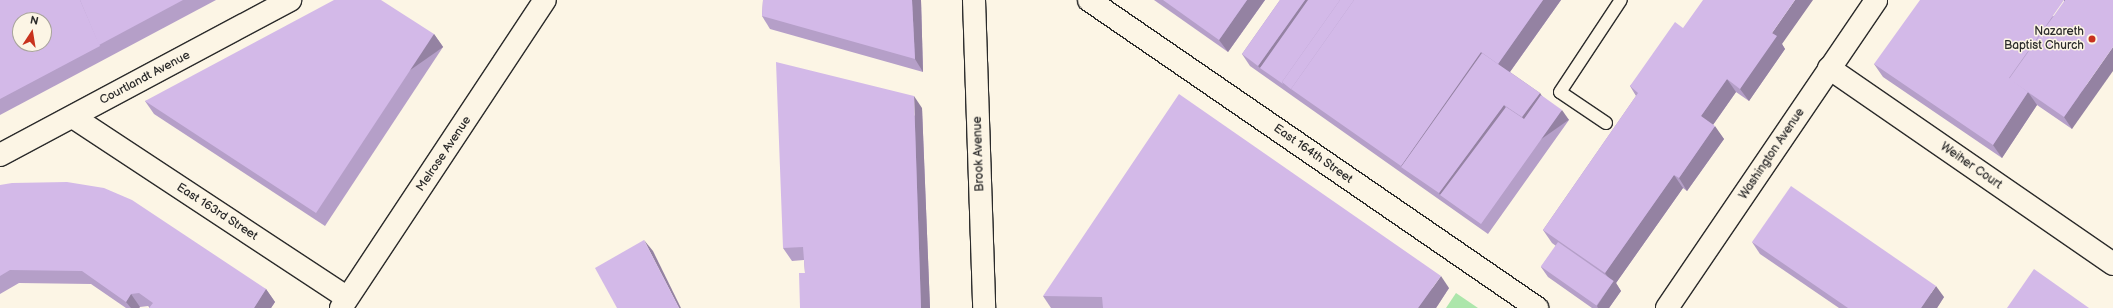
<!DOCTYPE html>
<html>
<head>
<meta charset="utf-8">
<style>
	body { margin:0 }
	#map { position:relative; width:2113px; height:308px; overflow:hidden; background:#fcf5e5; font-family:"Balsamiq Sans",sans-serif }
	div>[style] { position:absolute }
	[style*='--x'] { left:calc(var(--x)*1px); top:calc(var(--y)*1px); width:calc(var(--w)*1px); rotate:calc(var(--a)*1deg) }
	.green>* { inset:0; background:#ace6ab }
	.roads { filter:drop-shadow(1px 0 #2b2b2b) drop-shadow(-1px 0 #2b2b2b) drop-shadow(0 1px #2b2b2b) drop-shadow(0 -1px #2b2b2b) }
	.service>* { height:12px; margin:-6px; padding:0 6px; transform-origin:6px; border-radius:6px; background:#fcf5e5 }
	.minor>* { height:22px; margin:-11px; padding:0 11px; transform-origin:11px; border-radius:11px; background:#fcf5e5 }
	.secondary>* { height:22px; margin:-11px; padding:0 11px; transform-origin:11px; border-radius:11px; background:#fcf5e5 }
	.wall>* { inset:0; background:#b59fc8 }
	.shaded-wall>* { inset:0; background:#9482a2; transform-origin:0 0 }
	.building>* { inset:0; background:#d3b9e8; transform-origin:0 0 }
	.dots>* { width:11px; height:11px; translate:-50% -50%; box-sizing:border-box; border:2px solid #fcf5e5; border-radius:50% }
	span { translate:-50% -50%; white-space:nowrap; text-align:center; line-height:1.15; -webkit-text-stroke:3px #fcf5e5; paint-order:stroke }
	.poi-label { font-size:12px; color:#2b2b2b }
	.right { translate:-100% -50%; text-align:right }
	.street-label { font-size:12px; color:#2b2b2b }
	.north { position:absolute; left:12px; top:12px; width:40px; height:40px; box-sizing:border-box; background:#fcf5e5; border:1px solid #a8a49b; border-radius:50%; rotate:12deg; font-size:11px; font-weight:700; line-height:16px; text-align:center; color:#2b2b2b }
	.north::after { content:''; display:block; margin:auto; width:14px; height:18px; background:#c8321e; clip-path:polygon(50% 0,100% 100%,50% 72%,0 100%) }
</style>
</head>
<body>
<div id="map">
	<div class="green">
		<i style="clip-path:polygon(1456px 293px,1478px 308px,1446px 308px)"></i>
	</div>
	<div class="roads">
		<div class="service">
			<i style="--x:1606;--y:123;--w:55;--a:-146"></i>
			<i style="--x:1560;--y:92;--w:110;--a:-56.5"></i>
		</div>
		<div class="minor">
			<i style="--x:1089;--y:0;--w:544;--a:34.51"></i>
			<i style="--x:1829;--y:68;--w:345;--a:34.6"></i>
			<i style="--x:73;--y:117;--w:328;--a:33.4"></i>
			<i style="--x:0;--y:155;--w:329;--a:-28.1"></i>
			<i style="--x:1667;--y:308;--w:372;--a:-55.8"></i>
		</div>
		<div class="secondary">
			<i style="--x:974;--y:0;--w:308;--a:88.1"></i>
			<i style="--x:341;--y:308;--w:369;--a:-56.5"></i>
		</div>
	</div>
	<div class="wall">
		<i style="clip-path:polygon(0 0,216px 0,0 115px)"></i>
		<i style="clip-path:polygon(763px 0,921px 0,923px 72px,770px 29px,762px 16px)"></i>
		<i style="clip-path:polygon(1154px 0,1265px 0,1228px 52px)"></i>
		<i style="clip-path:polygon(1280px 0,1561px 0,1510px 72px,1540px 93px,1541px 95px,1569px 120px,1488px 234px,1250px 66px,1242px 54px)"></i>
		<i style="clip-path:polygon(2113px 0,2072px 129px,2037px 105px,2002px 158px,1883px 77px,1874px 64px)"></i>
		<i style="clip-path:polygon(1683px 28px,1782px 44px,1785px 49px,1749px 101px,1736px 92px,1713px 125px,1724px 139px,1687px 191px,1683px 188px,1616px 283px,1621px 291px,1609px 308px,1592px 308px,1548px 277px,1541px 267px,1556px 246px,1552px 243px,1543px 230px,1636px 96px,1630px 86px)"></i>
		<i style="clip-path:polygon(434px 34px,443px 47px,325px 226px,154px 114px,145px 101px)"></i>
		<i style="clip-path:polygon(922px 108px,930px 308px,800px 308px,805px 273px,804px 260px,792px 261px,783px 248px)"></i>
		<i style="clip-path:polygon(0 185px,266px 289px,275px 302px,271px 308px,149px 308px,149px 307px,148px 306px,140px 307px,139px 308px,126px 308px,91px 284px,19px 283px,0 294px)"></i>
		<i style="clip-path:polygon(1752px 242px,1944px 297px,1937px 308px,1839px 308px,1760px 254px)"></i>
		<i style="clip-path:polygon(1449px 288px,1436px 308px,1051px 308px,1043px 296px)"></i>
	</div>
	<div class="shaded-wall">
		<i style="clip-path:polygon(912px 0,921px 0,923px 72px,915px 59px)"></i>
		<i style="clip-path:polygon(1247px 0,1265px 0,1228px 52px,1219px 40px)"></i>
		<i style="clip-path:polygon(1305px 0,1322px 0,1260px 68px,1258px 66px)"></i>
		<i style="clip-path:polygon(1543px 0,1561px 0,1507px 76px,1498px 64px)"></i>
		<i style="clip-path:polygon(1795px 0,1813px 0,1782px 44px,1785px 49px,1749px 101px,1740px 89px,1772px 33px)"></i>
		<i style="left:2064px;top:0;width:18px;height:95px"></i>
		<i style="left:434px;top:34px;width:16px;height:214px;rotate:55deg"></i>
		<i style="clip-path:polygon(2113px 47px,2113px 71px,2072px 129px,2064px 117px)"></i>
		<i style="clip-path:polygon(1481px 52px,1490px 64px,1401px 167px,1401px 166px)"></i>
		<i style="clip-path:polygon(1727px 79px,1736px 92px,1710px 129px,1701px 116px)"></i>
		<i style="clip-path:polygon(2028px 92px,2037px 105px,2002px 158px,1993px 145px)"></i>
		<i style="clip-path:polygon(1540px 93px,1548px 105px,1531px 129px,1522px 117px)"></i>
		<i style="clip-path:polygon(914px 96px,922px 108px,930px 308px,921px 308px)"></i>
		<i style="clip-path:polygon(1504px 105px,1512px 117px,1440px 195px,1439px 193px)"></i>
		<i style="left:1562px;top:110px;width:12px;height:140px;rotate:55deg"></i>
		<i style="clip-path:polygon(1715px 126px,1724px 139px,1687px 191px,1679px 178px)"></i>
		<i style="clip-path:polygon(1674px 175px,1683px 188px,1616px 283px,1621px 291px,1609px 308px,1598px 308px,1597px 306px,1612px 283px,1605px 273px)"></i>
		<i style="clip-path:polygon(644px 240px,653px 251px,681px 308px,679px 308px)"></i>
		<i style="clip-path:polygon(1441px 276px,1449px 288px,1436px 308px,1418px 308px)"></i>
		<i style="clip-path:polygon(1936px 286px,1944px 297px,1937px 308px,1921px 308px)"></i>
		<i style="clip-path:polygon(266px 289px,275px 302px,271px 308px,254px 308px)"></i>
		<i style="clip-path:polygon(131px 294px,140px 307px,139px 308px,131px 308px,126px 302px)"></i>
	</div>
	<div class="building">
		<i style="clip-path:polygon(evenodd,0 0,80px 0,100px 46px,0 99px,0 0,20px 20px,44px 20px,44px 44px,20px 44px,20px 20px)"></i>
		<i style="clip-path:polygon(80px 0,183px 0,99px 45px)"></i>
		<i style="clip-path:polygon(334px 0,381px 0,434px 34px,316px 213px,145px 101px)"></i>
		<i style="clip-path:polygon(763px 0,912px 0,915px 59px,762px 16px)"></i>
		<i style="clip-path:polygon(1163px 0,1247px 0,1219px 40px)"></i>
		<i style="clip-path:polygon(1280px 0,1305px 0,1258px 66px,1242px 54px)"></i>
		<i style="clip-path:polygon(1308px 0,1340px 0,1282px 82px,1283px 84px,1260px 68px)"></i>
		<i style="clip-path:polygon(1340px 0,1354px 0,1291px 89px,1292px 90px,1282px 82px)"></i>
		<i style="clip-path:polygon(1354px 0,1543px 0,1498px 64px,1481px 52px,1401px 166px,1291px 89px)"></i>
		<i style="clip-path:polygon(1703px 0,1795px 0,1772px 33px,1777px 36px,1740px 89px,1727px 79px,1701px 116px,1715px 126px,1679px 178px,1674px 175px,1605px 273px,1543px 230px,1638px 93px,1630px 86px,1675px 22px,1683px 28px)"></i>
		<i style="clip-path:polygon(1920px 0,2064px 0,2009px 78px,2028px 92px,1993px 145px,1874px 64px)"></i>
		<i style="clip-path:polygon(2065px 0,2113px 0,2113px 47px,2064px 117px,2009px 79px)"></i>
		<i style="clip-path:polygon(1482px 53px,1540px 93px,1522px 117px,1504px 105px,1439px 193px,1401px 167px)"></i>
		<i style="clip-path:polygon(776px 62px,914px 96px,921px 308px,800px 308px,799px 273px,805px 273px,803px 247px,783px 248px)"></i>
		<i style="clip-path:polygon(1179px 94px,1441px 276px,1418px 308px,1103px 308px,1102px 297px,1043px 296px)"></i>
		<i style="clip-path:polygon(1541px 95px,1562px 110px,1481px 224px,1440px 195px,1506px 107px,1524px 119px)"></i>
		<i style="clip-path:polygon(67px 182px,104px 188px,132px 200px,266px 289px,254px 308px,149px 308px,153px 303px,139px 293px,131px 294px,126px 302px,82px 271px,10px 270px,0 276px,0 185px,12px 183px)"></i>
		<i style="clip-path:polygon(1791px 186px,1936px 286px,1921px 308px,1848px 308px,1752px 242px)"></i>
		<i style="clip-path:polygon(644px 240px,679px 308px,617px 308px,595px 268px)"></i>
		<i style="left:1558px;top:242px;width:68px;height:30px;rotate:35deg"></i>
		<i style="clip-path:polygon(2034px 269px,2089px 308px,2007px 308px)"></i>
	</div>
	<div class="dots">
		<i style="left:2092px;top:39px;background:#c8321e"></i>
	</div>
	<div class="poi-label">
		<span class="right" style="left:2084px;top:39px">Nazareth<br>Baptist Church</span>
	</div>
	<div class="street-label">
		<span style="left:145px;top:78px;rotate:-28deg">Courtlandt Avenue</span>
		<span style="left:444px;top:154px;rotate:-56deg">Melrose Avenue</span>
		<span style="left:979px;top:154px;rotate:-92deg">Brook Avenue</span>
		<span style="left:1313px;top:154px;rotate:35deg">East 164th Street</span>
		<span style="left:1772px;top:154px;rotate:-56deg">Washington Avenue</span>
		<span style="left:1971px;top:166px;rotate:35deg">Weiher Court</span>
		<span style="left:217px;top:212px;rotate:33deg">East 163rd Street</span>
	</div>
	<div class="north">N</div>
</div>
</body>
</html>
